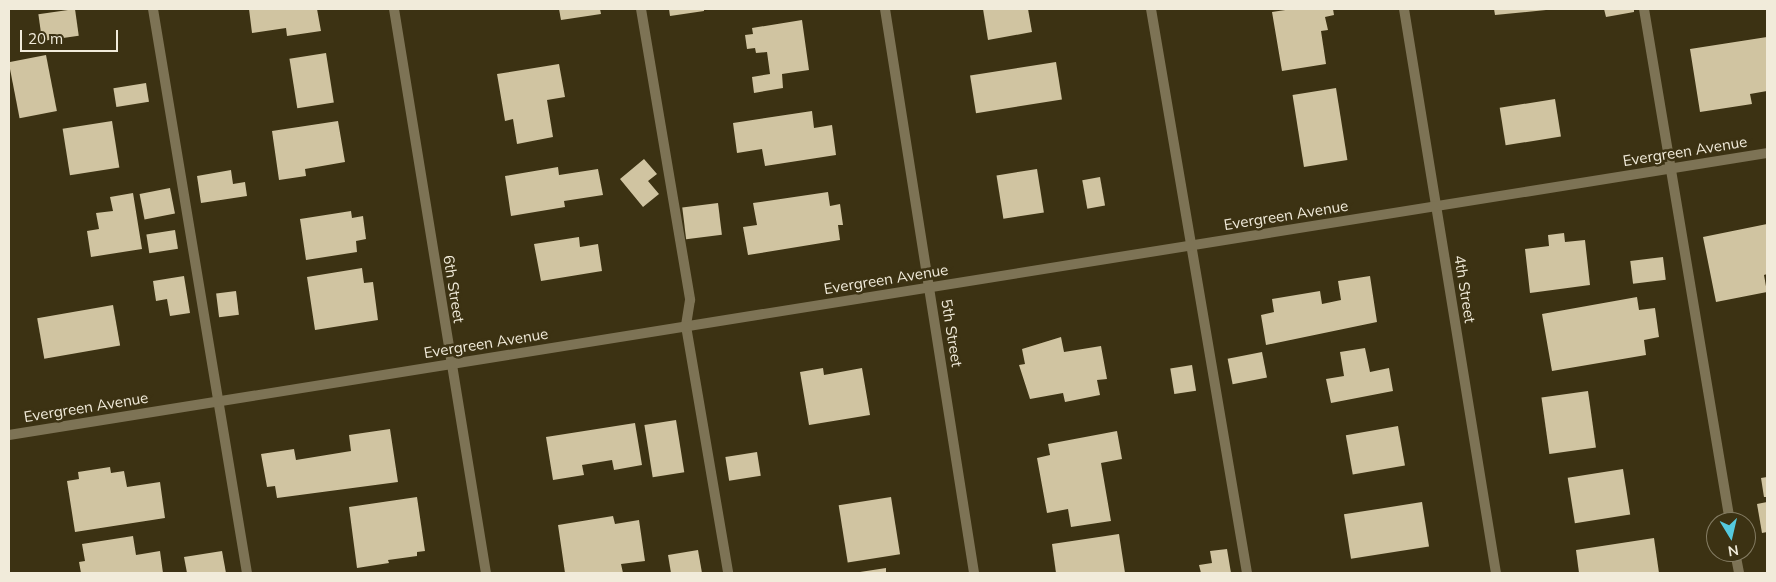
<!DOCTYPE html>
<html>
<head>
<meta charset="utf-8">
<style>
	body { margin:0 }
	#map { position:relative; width:1776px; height:582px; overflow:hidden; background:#3c3213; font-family:Mulish,sans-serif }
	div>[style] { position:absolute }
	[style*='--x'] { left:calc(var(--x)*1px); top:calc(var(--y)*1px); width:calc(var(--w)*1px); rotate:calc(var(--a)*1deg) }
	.building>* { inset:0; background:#d0c4a1; transform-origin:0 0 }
	.service>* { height:10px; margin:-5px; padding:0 5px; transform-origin:5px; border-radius:5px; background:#7d7355 }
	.minor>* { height:10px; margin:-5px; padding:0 5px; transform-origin:5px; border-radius:5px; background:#7d7355 }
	span { translate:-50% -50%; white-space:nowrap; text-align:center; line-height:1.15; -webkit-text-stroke:5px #3c3213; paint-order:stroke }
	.street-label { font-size:15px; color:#f1ebda }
	.frame { position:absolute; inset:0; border:10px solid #f1ebda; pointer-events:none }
	.north { position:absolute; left:1706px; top:512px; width:50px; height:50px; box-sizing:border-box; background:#3c3213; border:1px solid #847c63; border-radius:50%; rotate:171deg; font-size:14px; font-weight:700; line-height:20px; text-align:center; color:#f1ebda }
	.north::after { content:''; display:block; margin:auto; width:18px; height:22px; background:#55cadf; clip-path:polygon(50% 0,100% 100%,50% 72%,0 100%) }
	.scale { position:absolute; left:20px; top:30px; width:98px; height:22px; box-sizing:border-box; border:2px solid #f1ebda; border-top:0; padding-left:6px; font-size:15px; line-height:18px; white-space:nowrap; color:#f1ebda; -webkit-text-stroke:4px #3c3213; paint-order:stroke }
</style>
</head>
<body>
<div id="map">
	<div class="building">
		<i style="left:75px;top:9px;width:27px;height:37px;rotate:82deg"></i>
		<i style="clip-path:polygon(249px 9px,317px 9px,321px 31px,287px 36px,286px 28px,252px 33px)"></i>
		<i style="clip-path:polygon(559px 9px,600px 9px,601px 14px,561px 20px)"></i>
		<i style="clip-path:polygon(669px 9px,704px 9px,704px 11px,670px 16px)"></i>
		<i style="clip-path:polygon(983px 9px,1028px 9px,1032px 32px,988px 40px)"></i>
		<i style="clip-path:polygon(1292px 9px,1333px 9px,1334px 15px,1325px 17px,1328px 30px,1321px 31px,1326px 64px,1282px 71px,1272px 12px)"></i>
		<i style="clip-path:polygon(1494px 9px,1546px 9px,1546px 10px,1495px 15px)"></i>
		<i style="clip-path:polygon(1604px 9px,1634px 9px,1634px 12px,1606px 17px)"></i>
		<i style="clip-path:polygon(802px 20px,809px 70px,782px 74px,783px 88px,754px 93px,752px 77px,770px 74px,767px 52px,756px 53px,755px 48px,747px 49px,745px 35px,753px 34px,752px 28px)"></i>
		<i style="clip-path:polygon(1767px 37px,1767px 91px,1750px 94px,1752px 104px,1700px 112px,1690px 49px)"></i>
		<i style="left:326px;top:53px;width:50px;height:37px;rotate:81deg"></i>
		<i style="left:46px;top:55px;width:57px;height:38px;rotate:79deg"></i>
		<i style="left:1056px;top:62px;width:38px;height:87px;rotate:81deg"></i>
		<i style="clip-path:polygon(559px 64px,565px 97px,547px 100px,553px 137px,517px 144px,513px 119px,505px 121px,497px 74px)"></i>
		<i style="left:146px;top:83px;width:19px;height:33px;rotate:81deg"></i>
		<i style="left:1336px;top:88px;width:73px;height:44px;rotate:81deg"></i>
		<i style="left:1555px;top:99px;width:38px;height:56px;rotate:81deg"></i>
		<i style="clip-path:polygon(812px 111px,814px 128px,832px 125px,836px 155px,765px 166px,762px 149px,737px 153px,733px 123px)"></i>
		<i style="left:112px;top:121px;width:47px;height:50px;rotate:81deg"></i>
		<i style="clip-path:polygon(338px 121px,345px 162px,305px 169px,306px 176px,279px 180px,272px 131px)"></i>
		<i style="clip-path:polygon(644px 159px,657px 174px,648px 181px,659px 194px,643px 207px,620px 179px)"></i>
		<i style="clip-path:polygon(558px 167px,559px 175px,598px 169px,603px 195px,564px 201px,565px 207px,511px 216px,505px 176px)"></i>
		<i style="left:1037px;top:169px;width:44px;height:41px;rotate:81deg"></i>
		<i style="clip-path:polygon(231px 170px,233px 184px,245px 182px,247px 196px,201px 203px,197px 176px)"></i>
		<i style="left:1100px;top:177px;width:29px;height:18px;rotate:80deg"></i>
		<i style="left:170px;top:188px;width:26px;height:31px;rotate:79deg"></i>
		<i style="clip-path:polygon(828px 192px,830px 206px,840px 204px,843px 225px,838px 225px,840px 240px,748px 255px,743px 227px,757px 225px,753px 203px)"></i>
		<i style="clip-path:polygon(133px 193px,142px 249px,91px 257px,87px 231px,99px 229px,96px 213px,113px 211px,110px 197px)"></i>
		<i style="left:718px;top:203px;width:32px;height:36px;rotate:83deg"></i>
		<i style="clip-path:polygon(351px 211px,352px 218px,363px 216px,366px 239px,356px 241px,357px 252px,306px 260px,300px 219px)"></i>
		<i style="clip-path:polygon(1767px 224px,1767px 274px,1764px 275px,1767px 292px,1716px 302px,1703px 237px)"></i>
		<i style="left:175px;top:230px;width:19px;height:29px;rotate:81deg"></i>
		<i style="clip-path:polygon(1564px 233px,1565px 242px,1585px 240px,1590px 285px,1530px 293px,1525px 249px,1549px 246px,1548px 235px)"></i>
		<i style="clip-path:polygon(579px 237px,580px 247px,598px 244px,602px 271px,541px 281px,534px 244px)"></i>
		<i style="left:1663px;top:257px;width:23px;height:33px;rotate:83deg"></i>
		<i style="clip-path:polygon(362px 268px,364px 283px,373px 282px,378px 320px,315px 330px,307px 277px)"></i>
		<i style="clip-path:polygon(184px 276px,190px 313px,170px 316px,167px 299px,156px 301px,153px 281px)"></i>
		<i style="clip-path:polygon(1370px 276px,1377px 322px,1266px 345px,1261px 315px,1274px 312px,1272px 299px,1320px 291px,1322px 304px,1341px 300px,1338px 281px)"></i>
		<i style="left:236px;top:291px;width:24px;height:20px;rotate:83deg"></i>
		<i style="clip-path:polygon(1637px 297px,1639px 310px,1655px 308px,1659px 337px,1644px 340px,1646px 355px,1552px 371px,1542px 314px)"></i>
		<i style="left:113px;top:305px;width:41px;height:77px;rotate:80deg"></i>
		<i style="clip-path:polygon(1061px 337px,1064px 352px,1101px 346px,1107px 379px,1097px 380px,1100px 395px,1065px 402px,1063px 393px,1030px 399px,1019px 365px,1025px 364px,1022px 349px)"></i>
		<i style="clip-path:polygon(1365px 348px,1370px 372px,1389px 368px,1393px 391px,1331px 403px,1326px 379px,1344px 376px,1340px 352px)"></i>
		<i style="left:1262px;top:352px;width:26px;height:35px;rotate:79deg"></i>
		<i style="left:1192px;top:365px;width:26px;height:22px;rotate:81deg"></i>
		<i style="clip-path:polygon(823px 368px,824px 375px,862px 368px,870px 415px,809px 425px,800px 372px)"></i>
		<i style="left:1588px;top:391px;width:57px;height:47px;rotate:82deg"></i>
		<i style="left:676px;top:420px;width:53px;height:32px;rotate:81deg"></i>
		<i style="clip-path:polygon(635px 423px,642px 465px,614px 470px,612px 460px,582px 465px,584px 475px,553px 480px,546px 437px)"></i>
		<i style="left:1398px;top:426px;width:40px;height:53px;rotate:80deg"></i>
		<i style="clip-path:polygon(390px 429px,398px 482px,277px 498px,275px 486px,267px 487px,261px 454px,294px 449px,296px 460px,351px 451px,349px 435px)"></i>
		<i style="clip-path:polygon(1117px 431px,1122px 459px,1101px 463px,1111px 521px,1071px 527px,1068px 509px,1047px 513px,1037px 458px,1050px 455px,1048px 444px)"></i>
		<i style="left:757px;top:452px;width:24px;height:32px;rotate:81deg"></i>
		<i style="clip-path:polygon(110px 467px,111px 473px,124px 471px,127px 487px,160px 482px,165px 518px,75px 532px,67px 481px,79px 479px,78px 472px)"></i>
		<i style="left:1623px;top:469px;width:46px;height:56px;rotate:81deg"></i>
		<i style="clip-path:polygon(1767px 477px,1767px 497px,1764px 497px,1761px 478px)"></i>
		<i style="clip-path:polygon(417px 497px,425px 551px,417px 552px,417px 556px,388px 560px,389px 563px,357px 568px,349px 507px)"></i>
		<i style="left:891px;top:497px;width:58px;height:53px;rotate:81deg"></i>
		<i style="left:1422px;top:502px;width:45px;height:79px;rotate:81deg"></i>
		<i style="clip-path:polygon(1767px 502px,1767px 532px,1762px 533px,1757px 504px)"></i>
		<i style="clip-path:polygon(613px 516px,615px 524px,639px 520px,645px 561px,621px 564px,623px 573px,565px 573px,558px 525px)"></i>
		<i style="clip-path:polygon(1119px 534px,1125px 573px,1056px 573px,1052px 544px)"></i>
		<i style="clip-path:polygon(133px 536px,136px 555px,160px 551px,163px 573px,81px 573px,79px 562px,85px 561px,82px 544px)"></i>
		<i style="clip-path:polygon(1654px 538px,1659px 573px,1579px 573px,1576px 550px)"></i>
		<i style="clip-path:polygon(1227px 549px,1231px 573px,1201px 573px,1199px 565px,1212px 563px,1210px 551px)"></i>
		<i style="clip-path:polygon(698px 550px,702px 573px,671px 573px,668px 555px)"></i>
		<i style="clip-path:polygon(222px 551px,226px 573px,187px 573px,184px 557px)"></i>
		<i style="clip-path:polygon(886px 568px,886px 573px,861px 573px,860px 572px)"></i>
	</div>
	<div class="service">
		<i style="--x:153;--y:9;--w:572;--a:80.54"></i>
		<i style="--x:641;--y:9;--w:295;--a:80.4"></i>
		<i style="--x:690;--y:300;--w:26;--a:99"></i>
		<i style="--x:686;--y:326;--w:251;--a:80.3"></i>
		<i style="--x:1151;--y:9;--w:572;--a:80.34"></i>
		<i style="--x:1644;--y:9;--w:520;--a:80.48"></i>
		<i style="--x:1735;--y:552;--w:21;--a:79"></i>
	</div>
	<div class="minor">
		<i style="--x:394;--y:9;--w:571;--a:80.74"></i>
		<i style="--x:885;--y:9;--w:571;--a:81.03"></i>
		<i style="--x:1404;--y:9;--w:571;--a:80.74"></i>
		<i style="--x:9;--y:435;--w:1780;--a:-9.11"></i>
	</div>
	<div class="street-label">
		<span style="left:1685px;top:151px;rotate:-9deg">Evergreen Avenue</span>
		<span style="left:1286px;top:215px;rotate:-9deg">Evergreen Avenue</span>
		<span style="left:886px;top:279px;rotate:-9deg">Evergreen Avenue</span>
		<span style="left:454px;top:289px;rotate:81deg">6th Street</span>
		<span style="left:1465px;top:289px;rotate:81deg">4th Street</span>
		<span style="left:952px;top:333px;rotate:81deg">5th Street</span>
		<span style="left:486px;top:343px;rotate:-9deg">Evergreen Avenue</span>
		<span style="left:86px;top:407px;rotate:-9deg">Evergreen Avenue</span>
	</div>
	<div class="frame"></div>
	<div class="north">N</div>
	<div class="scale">20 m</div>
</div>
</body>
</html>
